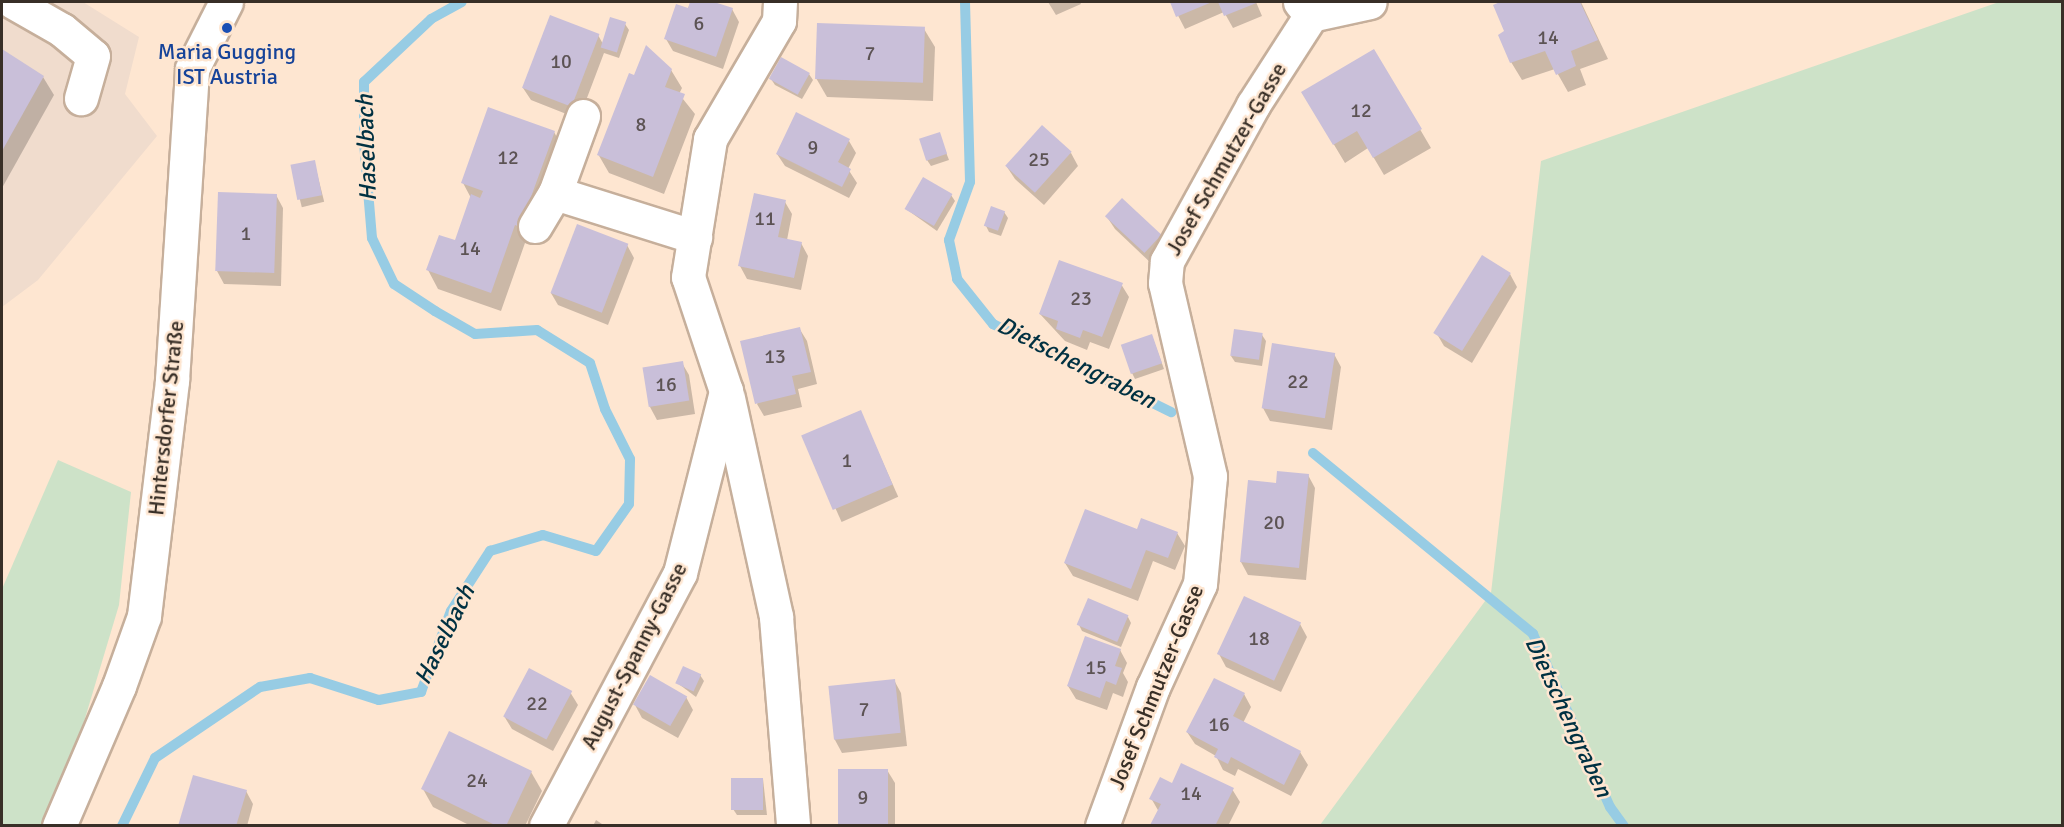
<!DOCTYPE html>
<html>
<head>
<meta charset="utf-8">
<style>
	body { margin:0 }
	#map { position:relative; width:2064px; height:827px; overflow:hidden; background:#fee6d1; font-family:Signika,sans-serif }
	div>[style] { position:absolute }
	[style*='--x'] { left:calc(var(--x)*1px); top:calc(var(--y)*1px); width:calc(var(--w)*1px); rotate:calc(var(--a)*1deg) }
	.commercial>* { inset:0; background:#f0dccd }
	.green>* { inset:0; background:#cde2c8 }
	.shadow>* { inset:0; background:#0003; transform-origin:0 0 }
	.stream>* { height:10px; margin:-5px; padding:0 5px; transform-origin:5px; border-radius:5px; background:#97cce4 }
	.building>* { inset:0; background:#c9bfd9; transform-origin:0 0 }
	.roads { filter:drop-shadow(2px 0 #c6af9b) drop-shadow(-2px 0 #c6af9b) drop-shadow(0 2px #c6af9b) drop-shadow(0 -2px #c6af9b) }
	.minor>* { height:33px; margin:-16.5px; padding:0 16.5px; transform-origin:16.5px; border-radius:16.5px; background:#fff }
	.dots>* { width:16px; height:16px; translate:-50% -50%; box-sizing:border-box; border:3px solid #fee6d1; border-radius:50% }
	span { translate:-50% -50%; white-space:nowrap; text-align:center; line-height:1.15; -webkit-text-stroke:5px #fee6d1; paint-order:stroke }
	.number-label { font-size:20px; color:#5c5354 }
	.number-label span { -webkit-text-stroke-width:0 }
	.transit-label { font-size:22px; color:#164399 }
	.street-label { font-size:22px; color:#382f27 }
	.water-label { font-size:24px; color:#003142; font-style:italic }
	.frame { position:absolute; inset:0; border:3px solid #382f27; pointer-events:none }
</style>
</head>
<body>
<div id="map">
	<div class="commercial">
		<i style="clip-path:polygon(2px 2px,83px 2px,139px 37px,125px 94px,157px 136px,38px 280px,2px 307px)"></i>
	</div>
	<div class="green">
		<i style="clip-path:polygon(1999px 2px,2062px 2px,2062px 825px,1320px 825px,1491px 593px,1541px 161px)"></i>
		<i style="clip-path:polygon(58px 460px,131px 492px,119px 605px,53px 825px,2px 826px,2px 589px)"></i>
	</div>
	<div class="shadow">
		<i style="clip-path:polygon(692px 2px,709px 2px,732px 9px,739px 22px,723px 69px,673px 51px,666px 39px)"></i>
		<i style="clip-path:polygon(1048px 2px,1080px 2px,1081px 4px,1056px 15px)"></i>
		<i style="clip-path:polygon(1171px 2px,1256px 2px,1262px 16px,1233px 28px,1224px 12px,1185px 29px)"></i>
		<i style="clip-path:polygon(1503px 2px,1581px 2px,1608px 59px,1580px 69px,1586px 85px,1568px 92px,1555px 69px,1522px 80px,1511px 62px,1506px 31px,1495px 6px)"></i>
		<i style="clip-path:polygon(625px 24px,629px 30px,619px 58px,604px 53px,579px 119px,531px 100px,523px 88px,598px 35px,603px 44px)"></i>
		<i style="clip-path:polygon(924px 29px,935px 47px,933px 101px,827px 97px,816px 78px)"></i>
		<i style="clip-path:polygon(2px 51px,43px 77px,54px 95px,2px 188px)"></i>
		<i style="clip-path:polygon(1374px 51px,1431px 148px,1384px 175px,1368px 148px,1345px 163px,1303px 93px)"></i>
		<i style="clip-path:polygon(671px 70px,682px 88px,679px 94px,695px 114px,664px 194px,609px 173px,598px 154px,635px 77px)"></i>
		<i style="clip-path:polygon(809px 74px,813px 80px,802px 99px,775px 85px,771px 79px)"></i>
		<i style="clip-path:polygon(554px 132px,564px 150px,531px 245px,525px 243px,501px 311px,438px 289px,428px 270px,456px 242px,471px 198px,463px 183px)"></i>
		<i style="clip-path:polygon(939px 134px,949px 160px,931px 166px,927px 160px)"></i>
		<i style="clip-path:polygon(849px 141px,856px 153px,848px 169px,857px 183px,849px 198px,785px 166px,777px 154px)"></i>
		<i style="clip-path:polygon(1071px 153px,1078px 166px,1044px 205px,1015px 179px,1007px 167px)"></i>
		<i style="left:314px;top:161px;width:42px;height:23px;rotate:76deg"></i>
		<i style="clip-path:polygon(219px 194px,276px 195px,283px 208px,281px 286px,224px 284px,217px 271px)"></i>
		<i style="clip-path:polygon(951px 195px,955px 201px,937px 231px,906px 209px)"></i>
		<i style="clip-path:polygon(785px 202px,792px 214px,787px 240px,801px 243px,808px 256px,801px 290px,747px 279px,740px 266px)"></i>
		<i style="clip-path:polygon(1004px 212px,1008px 218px,1001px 236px,989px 232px,986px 226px)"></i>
		<i style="clip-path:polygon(1107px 217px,1161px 236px,1168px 248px,1153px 265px,1115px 229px)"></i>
		<i style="clip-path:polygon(627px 245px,634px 258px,608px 325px,558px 305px,551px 293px)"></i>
		<i style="clip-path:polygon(1510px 274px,1517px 287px,1472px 363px,1444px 346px,1437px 334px)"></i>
		<i style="clip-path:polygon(1121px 284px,1129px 297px,1109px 349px,1090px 342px,1087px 350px,1065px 341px,1040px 314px)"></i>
		<i style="clip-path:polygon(799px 328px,807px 341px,817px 384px,798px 389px,802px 407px,764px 416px,757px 404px)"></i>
		<i style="clip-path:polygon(1262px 335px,1266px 341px,1262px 366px,1235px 362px,1231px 356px)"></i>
		<i style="clip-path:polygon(1152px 336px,1164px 369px,1135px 379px,1132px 373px)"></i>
		<i style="clip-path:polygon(1334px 354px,1341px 367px,1332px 430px,1270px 421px,1263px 408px)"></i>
		<i style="clip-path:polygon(682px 363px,689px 375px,695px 414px,657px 420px,650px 407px,644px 368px)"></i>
		<i style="left:860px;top:411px;width:94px;height:62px;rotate:66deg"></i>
		<i style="clip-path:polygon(1308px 475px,1315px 488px,1306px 580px,1248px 575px,1241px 562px,1277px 484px)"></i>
		<i style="clip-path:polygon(1137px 531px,1177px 533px,1185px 546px,1175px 570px,1153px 561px,1138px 601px,1073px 576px,1065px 563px)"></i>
		<i style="clip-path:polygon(1128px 617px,1131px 623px,1121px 647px,1082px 631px,1079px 625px)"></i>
		<i style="clip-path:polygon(1300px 624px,1307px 637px,1281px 692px,1226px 667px,1219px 654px)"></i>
		<i style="clip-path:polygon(1120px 650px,1127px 663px,1123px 673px,1128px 682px,1123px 697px,1113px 693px,1107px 710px,1076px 699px,1068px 686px)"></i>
		<i style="clip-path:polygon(700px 675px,704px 681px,696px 697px,676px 682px)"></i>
		<i style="clip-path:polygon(894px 680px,901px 693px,907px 746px,842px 753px,835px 740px,829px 687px)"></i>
		<i style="clip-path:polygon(570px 692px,578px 705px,553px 751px,512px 729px,504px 716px)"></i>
		<i style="clip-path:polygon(1244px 694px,1251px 707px,1243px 723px,1300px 752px,1308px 765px,1291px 796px,1238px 769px,1235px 776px,1223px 770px,1216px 756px,1195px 744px,1187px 732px)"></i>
		<i style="clip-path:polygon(686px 697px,693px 710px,678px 738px,642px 718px,635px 705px)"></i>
		<i style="clip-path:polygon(887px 770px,895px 783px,895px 826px,840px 826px)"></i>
		<i style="clip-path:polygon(531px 772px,542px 791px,525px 826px,471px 826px,433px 807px,423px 789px)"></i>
		<i style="clip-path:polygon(763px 779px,767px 815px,737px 815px,733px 809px)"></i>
		<i style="clip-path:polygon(1172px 785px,1232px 789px,1240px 802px,1228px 826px,1152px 826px,1159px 812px,1151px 798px)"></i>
		<i style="clip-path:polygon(246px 791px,253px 804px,247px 826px,179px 826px)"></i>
		<i style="clip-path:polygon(596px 820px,605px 826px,593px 826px)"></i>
	</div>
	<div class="stream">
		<i style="--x:965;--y:2;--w:180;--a:88.4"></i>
		<i style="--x:970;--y:182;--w:62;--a:109.9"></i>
		<i style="--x:949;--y:240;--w:40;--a:78"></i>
		<i style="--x:957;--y:279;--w:58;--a:51.3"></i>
		<i style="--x:993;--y:324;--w:199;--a:26.3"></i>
		<i style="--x:1313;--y:453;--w:285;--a:39.4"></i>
		<i style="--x:1533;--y:634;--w:189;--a:66"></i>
		<i style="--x:1610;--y:807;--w:24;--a:54"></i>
		<i style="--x:122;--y:826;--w:76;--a:-64.1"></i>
		<i style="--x:155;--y:758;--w:127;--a:-34.1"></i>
		<i style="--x:260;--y:687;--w:51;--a:-10.2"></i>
		<i style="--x:310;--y:678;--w:72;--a:17.7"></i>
		<i style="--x:379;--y:700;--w:43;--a:-10.8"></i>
		<i style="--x:421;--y:692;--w:86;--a:-69.7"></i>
		<i style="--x:451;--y:611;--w:72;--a:-57"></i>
		<i style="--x:490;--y:551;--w:55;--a:-16.8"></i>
		<i style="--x:543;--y:535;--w:55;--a:16.8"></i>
		<i style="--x:596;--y:551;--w:57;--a:-54.9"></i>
		<i style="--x:629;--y:504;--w:45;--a:-88.7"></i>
		<i style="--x:630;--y:459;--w:56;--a:-116.6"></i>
		<i style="--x:605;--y:409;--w:48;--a:-108.1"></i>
		<i style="--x:590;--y:363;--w:62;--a:-148.1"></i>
		<i style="--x:537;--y:330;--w:62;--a:176.3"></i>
		<i style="--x:475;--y:334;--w:46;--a:-150.1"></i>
		<i style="--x:435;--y:311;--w:49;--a:-146.6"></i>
		<i style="--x:394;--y:284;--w:51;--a:-115.6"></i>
		<i style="--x:372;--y:238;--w:95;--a:-94.8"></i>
		<i style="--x:364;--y:143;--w:61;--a:-90"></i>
		<i style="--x:364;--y:82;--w:92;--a:-43.2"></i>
		<i style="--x:431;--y:19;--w:35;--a:-29"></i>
	</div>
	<div class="building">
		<i style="clip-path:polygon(690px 2px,714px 2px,733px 8px,716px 57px,664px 39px,676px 4px,688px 8px)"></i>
		<i style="clip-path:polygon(1170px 2px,1212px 2px,1176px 17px)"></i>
		<i style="clip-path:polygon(1218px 2px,1259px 2px,1224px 16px)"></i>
		<i style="clip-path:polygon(1500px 2px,1580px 2px,1598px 40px,1571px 51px,1576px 66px,1556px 75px,1545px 51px,1510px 63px,1498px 35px,1504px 31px,1493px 5px)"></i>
		<i style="left:550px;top:15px;width:53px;height:78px;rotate:21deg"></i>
		<i style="left:610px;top:17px;width:17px;height:32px;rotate:17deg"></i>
		<i style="left:817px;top:23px;width:108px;height:56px;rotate:2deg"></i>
		<i style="clip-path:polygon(646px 45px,672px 69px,665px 87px,685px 94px,653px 177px,597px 155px,629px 73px,634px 75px)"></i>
		<i style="clip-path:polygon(2px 49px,44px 76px,2px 151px)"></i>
		<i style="clip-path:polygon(1374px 49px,1422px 129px,1373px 158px,1357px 131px,1333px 145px,1301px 92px)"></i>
		<i style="left:781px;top:57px;width:33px;height:25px;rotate:29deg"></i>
		<i style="clip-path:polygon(488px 107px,555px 131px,520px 227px,515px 225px,491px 293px,426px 270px,439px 235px,455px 240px,471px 194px,480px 198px,483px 191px,461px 183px)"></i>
		<i style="clip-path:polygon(796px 112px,850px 139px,838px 162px,851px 169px,842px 187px,776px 154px)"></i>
		<i style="left:1042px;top:125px;width:40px;height:55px;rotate:42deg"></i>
		<i style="left:940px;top:132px;width:23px;height:22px;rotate:72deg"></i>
		<i style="left:315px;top:160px;width:36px;height:25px;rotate:79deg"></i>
		<i style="left:923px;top:177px;width:34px;height:37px;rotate:30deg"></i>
		<i style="left:218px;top:192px;width:59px;height:79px;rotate:2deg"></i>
		<i style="clip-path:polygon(754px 193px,786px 200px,778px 237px,802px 242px,794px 278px,738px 266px)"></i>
		<i style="left:1122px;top:198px;width:54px;height:25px;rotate:43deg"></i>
		<i style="left:991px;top:206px;width:15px;height:21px;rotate:20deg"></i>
		<i style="left:577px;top:224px;width:55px;height:74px;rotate:21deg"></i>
		<i style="left:1482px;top:255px;width:34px;height:92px;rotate:32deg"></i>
		<i style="clip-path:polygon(1059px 260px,1123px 283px,1102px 337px,1083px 330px,1080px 338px,1056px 329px,1058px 321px,1039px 314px)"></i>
		<i style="clip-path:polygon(800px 327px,811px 372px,792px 376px,796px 394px,755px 404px,740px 341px)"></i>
		<i style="left:1234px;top:329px;width:29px;height:27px;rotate:8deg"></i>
		<i style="left:1152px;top:334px;width:31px;height:33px;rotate:71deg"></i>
		<i style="left:1272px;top:343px;width:64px;height:66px;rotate:9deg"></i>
		<i style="left:683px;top:361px;width:40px;height:41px;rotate:81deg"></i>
		<i style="left:861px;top:410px;width:81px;height:65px;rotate:67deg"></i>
		<i style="clip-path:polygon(1277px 471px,1309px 474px,1299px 568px,1240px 562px,1248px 480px,1276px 483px)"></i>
		<i style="clip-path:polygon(1085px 509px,1137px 529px,1141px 518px,1178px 532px,1168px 558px,1146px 550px,1131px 589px,1064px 563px)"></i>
		<i style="left:1244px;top:596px;width:63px;height:64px;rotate:25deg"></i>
		<i style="left:1088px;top:598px;width:44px;height:29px;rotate:23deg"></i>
		<i style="clip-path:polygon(1085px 636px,1121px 649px,1115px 666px,1122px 668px,1116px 685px,1106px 681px,1100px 698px,1067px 686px)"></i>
		<i style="left:683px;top:666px;width:20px;height:19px;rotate:24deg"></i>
		<i style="left:529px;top:668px;width:49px;height:55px;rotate:28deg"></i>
		<i style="left:650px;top:675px;width:43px;height:34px;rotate:30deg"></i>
		<i style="clip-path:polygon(1214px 678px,1245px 693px,1233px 716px,1301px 751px,1284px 785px,1231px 757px,1228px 764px,1214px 757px,1218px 749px,1186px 732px)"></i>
		<i style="left:895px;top:679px;width:54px;height:67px;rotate:84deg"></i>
		<i style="clip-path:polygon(449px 731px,532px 771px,506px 826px,497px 826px,421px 789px)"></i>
		<i style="clip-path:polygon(1181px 763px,1234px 788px,1215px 826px,1150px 825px,1161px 804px,1149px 799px,1160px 777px,1172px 783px)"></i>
		<i style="left:838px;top:769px;width:50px;height:57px"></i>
		<i style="clip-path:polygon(193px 775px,247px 790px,236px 826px,178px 826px)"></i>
		<i style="left:731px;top:778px;width:32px;height:32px"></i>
	</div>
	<div class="roads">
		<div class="minor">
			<i style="--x:13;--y:2;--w:56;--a:29.7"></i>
			<i style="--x:62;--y:30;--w:40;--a:40"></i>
			<i style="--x:93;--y:56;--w:44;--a:105.9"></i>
			<i style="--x:1300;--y:2;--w:17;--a:50"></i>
			<i style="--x:1311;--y:15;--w:60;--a:-12.4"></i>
			<i style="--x:555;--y:193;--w:147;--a:17.4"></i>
			<i style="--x:535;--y:226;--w:39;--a:-59"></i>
			<i style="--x:555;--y:193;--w:82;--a:-70"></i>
			<i style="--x:728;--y:398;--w:224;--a:77.6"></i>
			<i style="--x:776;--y:617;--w:210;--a:85.3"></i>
			<i style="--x:59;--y:826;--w:152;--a:-66.8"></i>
			<i style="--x:119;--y:686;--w:74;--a:-70.3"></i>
			<i style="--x:144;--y:616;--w:238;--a:-83.2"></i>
			<i style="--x:172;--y:380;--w:312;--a:-86.3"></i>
			<i style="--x:192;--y:69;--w:75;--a:-63.1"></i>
			<i style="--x:546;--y:826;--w:286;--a:-62.1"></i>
			<i style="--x:680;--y:573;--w:188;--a:-75.8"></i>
			<i style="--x:726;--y:391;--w:120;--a:-108.4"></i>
			<i style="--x:688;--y:277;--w:140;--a:-80.9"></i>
			<i style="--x:710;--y:139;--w:137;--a:-59.7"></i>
			<i style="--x:779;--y:21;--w:19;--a:-87"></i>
			<i style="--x:1102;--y:826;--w:148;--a:-69.9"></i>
			<i style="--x:1153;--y:687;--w:113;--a:-65.5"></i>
			<i style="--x:1200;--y:584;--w:108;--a:-84.7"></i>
			<i style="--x:1210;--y:476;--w:198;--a:-103.1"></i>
			<i style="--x:1165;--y:283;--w:22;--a:-85"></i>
			<i style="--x:1167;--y:261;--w:178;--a:-61.1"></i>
			<i style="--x:1253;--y:105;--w:107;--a:-57.2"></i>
		</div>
	</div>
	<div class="dots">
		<i style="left:227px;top:28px;background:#1a4fb4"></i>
	</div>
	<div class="number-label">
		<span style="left:699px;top:23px">6</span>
		<span style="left:1548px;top:37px">14</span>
		<span style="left:870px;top:53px">7</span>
		<span style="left:561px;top:61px">10</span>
		<span style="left:1361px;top:110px">12</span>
		<span style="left:641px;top:124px">8</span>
		<span style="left:813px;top:147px">9</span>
		<span style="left:508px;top:157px">12</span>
		<span style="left:1039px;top:159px">25</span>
		<span style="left:765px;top:218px">11</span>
		<span style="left:246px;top:233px">1</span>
		<span style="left:470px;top:248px">14</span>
		<span style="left:1081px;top:298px">23</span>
		<span style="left:775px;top:356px">13</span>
		<span style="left:1298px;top:381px">22</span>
		<span style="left:666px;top:384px">16</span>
		<span style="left:847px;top:460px">1</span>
		<span style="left:1274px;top:522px">20</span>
		<span style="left:1259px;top:638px">18</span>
		<span style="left:1096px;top:667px">15</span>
		<span style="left:537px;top:703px">22</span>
		<span style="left:864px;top:709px">7</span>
		<span style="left:1219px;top:724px">16</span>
		<span style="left:477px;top:780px">24</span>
		<span style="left:1191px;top:793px">14</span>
		<span style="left:863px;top:797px">9</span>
	</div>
	<div class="transit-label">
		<span style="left:227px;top:64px">Maria Gugging<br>IST Austria</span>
	</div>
	<div class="street-label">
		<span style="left:1226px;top:159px;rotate:-60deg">Josef Schmutzer-Gasse</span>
		<span style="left:166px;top:418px;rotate:-84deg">Hintersdorfer Straße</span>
		<span style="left:634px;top:656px;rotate:-63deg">August-Spanny-Gasse</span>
		<span style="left:1156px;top:687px;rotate:-68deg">Josef Schmutzer-Gasse</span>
	</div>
	<div class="water-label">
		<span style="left:367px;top:148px;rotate:-92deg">Haselbach</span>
		<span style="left:1076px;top:363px;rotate:27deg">Dietschengraben</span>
		<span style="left:445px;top:635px;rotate:-64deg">Haselbach</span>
		<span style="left:1568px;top:717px;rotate:65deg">Dietschengraben</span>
	</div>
	<div class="frame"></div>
</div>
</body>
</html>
